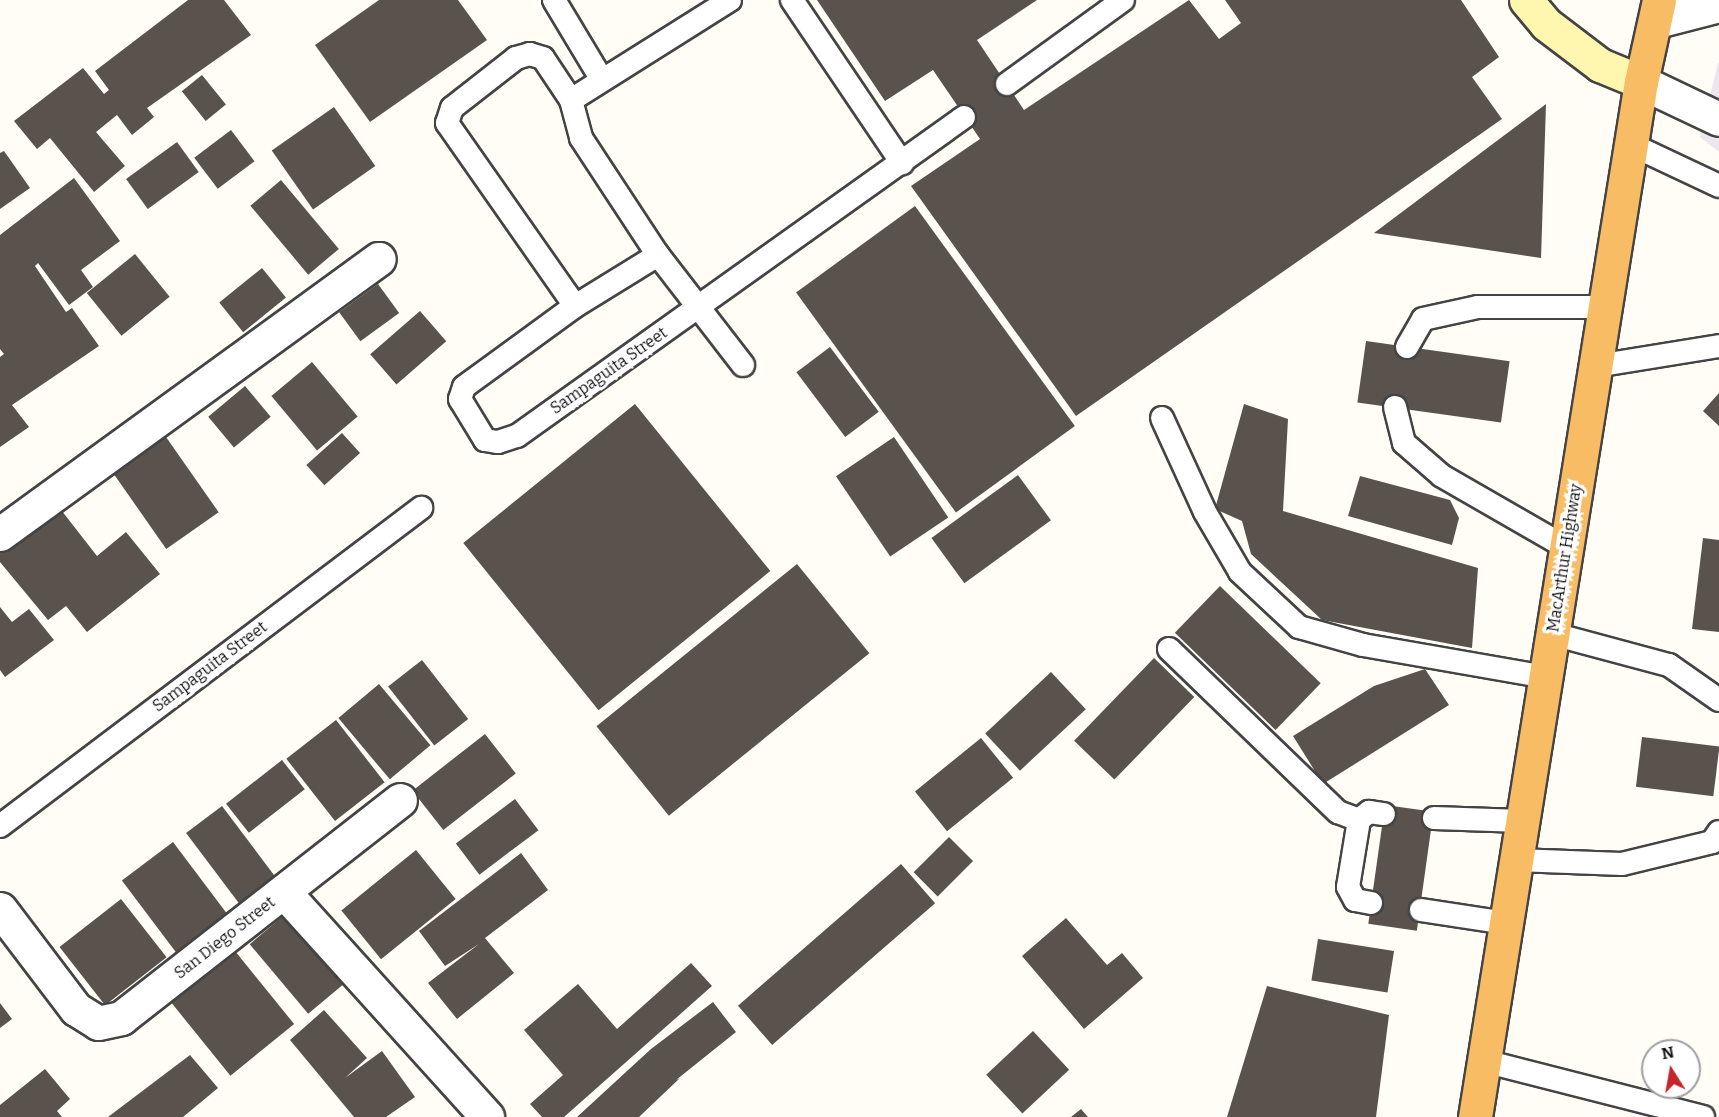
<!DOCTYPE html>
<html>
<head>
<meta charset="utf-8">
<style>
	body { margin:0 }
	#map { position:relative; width:1719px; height:1117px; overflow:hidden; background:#fffdf5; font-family:Bitter,serif }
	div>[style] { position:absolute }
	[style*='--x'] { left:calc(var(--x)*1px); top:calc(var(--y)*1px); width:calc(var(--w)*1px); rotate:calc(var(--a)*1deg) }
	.industrial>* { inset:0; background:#eee6ef }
	.building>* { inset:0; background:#5a524d; transform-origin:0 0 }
	.roads { filter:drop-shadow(2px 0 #444) drop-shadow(-2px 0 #444) drop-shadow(0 2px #444) drop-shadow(0 -2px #444) }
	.service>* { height:22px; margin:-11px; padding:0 11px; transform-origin:11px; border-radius:11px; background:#fff }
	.minor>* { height:33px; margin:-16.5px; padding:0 16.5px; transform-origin:16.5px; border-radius:16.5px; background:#fff }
	.secondary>* { height:33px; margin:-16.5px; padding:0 16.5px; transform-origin:16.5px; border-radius:16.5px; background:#fff6b0 }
	.trunk>* { height:33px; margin:-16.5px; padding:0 16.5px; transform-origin:16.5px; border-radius:16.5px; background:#f7bc64 }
	span { translate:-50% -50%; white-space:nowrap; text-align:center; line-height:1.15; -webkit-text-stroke:6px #fff; paint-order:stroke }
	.street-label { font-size:16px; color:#111 }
	.north { position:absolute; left:1641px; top:1039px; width:60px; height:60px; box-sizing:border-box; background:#fff; border:2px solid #a0a0a0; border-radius:50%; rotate:349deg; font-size:16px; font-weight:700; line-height:24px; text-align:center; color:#111 }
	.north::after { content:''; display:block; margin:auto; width:21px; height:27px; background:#c4262e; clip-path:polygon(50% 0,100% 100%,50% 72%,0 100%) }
</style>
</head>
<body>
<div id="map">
	<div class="industrial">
		<i style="clip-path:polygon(1718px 63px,1719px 64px,1719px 152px,1700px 137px)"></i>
	</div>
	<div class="building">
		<i style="clip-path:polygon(188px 0,224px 0,251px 35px,147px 108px,154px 117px,132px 135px,117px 115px,96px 132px,125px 166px,94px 192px,50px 138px,37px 149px,14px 121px,83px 68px,104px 94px,109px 90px,95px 71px)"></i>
		<i style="clip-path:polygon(379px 0,458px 0,487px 40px,370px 122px,315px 45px)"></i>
		<i style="clip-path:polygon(817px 0,1037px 0,977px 40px,1024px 110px,1189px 0,1219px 39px,1241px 23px,1225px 0,1461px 0,1499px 57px,1472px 77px,1502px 119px,1076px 416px,911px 186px,980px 139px,933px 70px,885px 101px)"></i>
		<i style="left:202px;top:75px;width:38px;height:26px;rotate:51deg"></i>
		<i style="clip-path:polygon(1546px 104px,1541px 258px,1374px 233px)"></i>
		<i style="left:334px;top:107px;width:72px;height:76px;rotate:55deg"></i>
		<i style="left:231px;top:130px;width:39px;height:46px;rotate:53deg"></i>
		<i style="left:177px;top:142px;width:37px;height:63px;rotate:54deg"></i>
		<i style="clip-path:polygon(4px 151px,30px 188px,0 209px,0 153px)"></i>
		<i style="clip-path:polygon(74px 178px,120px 241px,81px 270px,93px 287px,69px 305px,38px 263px,35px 266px,66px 312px,72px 308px,99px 346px,12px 405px,29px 427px,0 447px,0 357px,4px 354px,0 349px,0 235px)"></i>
		<i style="left:281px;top:180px;width:90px;height:40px;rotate:50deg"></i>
		<i style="left:915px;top:206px;width:272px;height:147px;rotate:54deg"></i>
		<i style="left:135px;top:254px;width:55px;height:62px;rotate:51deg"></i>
		<i style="left:262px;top:268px;width:38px;height:55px;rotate:51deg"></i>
		<i style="left:378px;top:284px;width:36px;height:48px;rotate:54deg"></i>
		<i style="left:420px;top:311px;width:40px;height:66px;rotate:49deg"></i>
		<i style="left:1366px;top:341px;width:145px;height:62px;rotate:8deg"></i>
		<i style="left:830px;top:347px;width:81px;height:42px;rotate:53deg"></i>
		<i style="left:312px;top:362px;width:71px;height:53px;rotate:50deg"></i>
		<i style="left:245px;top:386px;width:40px;height:48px;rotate:50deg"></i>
		<i style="clip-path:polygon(1719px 393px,1719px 426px,1703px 411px)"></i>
		<i style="left:635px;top:404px;width:215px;height:221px;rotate:51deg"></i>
		<i style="clip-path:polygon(1244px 404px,1288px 419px,1283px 511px,1478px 568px,1472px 648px,1322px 620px,1251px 554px,1242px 521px,1215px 509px)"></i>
		<i style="left:159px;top:427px;width:104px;height:64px;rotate:55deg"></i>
		<i style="left:342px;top:433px;width:27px;height:48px;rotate:48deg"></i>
		<i style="left:894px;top:437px;width:97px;height:70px;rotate:56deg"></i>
		<i style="left:1018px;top:475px;width:56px;height:107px;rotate:54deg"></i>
		<i style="clip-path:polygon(1360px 476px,1450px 500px,1459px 518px,1452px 545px,1348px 516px)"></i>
		<i style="clip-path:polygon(58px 506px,97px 556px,126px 532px,160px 574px,87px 632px,66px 606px,48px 620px,0 562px,0 553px)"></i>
		<i style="clip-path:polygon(1703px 538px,1719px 540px,1719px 632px,1692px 629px)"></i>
		<i style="left:797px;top:564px;width:115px;height:258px;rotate:51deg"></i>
		<i style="left:1220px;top:586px;width:140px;height:65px;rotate:44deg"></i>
		<i style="clip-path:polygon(0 607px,12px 622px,29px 609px,54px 640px,5px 677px,0 670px)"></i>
		<i style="left:1154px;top:658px;width:56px;height:115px;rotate:44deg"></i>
		<i style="left:422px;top:660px;width:75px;height:43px;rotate:52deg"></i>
		<i style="clip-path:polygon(1425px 669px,1449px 705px,1323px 784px,1293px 736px,1374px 686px)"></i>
		<i style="left:1051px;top:672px;width:51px;height:90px;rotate:47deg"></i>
		<i style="left:379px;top:684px;width:80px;height:53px;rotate:50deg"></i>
		<i style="left:336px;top:720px;width:79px;height:63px;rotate:52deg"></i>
		<i style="left:485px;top:734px;width:50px;height:92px;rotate:52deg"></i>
		<i style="left:1642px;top:737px;width:78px;height:50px;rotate:7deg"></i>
		<i style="left:981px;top:738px;width:51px;height:85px;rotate:51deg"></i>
		<i style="left:282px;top:760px;width:37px;height:71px;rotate:52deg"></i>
		<i style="left:515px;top:799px;width:39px;height:74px;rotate:53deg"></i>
		<i style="left:1385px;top:805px;width:49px;height:120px;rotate:8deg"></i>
		<i style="left:222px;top:806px;width:96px;height:45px;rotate:53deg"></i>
		<i style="left:949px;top:837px;width:34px;height:50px;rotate:45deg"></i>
		<i style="left:173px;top:842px;width:92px;height:64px;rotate:53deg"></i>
		<i style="left:416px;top:850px;width:63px;height:96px;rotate:51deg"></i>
		<i style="clip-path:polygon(521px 853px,548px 890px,485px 938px,514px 973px,457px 1019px,428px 983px,479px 944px,445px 966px,419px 931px)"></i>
		<i style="left:901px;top:864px;width:52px;height:216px;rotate:49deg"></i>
		<i style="left:121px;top:899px;width:74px;height:78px;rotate:52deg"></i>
		<i style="left:288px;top:912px;width:91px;height:50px;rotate:50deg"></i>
		<i style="clip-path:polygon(1066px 918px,1107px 965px,1122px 953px,1143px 978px,1084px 1029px,1022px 956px)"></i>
		<i style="left:1318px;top:939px;width:77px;height:42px;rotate:9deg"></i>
		<i style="left:235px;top:951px;width:94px;height:82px;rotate:51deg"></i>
		<i style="clip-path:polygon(691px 963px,712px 986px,564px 1117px,542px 1117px,530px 1104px,563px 1075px,524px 1030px,578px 984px,617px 1029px)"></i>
		<i style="clip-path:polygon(1267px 986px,1389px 1015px,1376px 1117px,1227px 1117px)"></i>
		<i style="clip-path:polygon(713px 1002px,736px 1032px,676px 1080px,680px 1078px,639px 1117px,577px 1117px,651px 1049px)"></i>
		<i style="clip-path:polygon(0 1003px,12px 1019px,0 1028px)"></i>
		<i style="clip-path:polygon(324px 1010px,367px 1058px,345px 1078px,382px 1051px,415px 1097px,386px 1117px,354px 1117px,290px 1040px)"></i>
		<i style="left:1033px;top:1031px;width:53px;height:64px;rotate:47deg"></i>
		<i style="clip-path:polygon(190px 1055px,218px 1088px,183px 1117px,108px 1117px)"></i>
		<i style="clip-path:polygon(45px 1069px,70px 1099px,57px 1111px,62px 1117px,0 1117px,0 1105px)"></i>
		<i style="clip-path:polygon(1081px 1109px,1088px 1117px,1071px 1117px)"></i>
	</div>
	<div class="roads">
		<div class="service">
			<i style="--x:554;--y:0;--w:93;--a:59"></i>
			<i style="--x:730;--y:0;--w:188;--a:147.8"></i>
			<i style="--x:571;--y:100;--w:39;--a:75"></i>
			<i style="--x:581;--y:138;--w:140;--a:56.7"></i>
			<i style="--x:658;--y:255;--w:139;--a:52.3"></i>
			<i style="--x:792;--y:0;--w:197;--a:56"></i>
			<i style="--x:1007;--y:84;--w:143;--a:-35.9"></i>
			<i style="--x:571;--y:100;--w:50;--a:-123.7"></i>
			<i style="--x:543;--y:58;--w:14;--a:-163"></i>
			<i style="--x:530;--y:54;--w:15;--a:164"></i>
			<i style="--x:516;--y:58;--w:81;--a:142"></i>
			<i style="--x:452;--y:108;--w:16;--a:108"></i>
			<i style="--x:447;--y:123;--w:223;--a:55"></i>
			<i style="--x:575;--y:306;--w:97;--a:-31.6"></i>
			<i style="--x:1632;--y:145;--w:96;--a:25.2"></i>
			<i style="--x:575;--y:306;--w:137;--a:143.9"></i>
			<i style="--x:464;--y:387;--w:13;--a:108"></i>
			<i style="--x:460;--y:399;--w:48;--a:58.6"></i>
			<i style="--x:485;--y:440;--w:13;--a:9"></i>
			<i style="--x:498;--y:442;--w:20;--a:-18"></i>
			<i style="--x:517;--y:436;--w:549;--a:-35.51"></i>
			<i style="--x:1407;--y:347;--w:32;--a:-60"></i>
			<i style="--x:1423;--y:319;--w:56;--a:-12.3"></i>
			<i style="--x:1478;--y:307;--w:128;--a:0"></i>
			<i style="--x:1596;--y:366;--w:125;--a:-9.2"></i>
			<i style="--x:1395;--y:407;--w:37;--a:76"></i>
			<i style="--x:1404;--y:443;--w:50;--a:41"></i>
			<i style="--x:1442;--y:476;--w:144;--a:29.9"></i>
			<i style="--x:1162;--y:418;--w:103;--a:65.4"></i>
			<i style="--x:1205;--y:512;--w:69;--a:59.7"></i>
			<i style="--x:1240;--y:572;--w:81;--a:43"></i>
			<i style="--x:1299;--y:627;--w:66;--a:15.7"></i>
			<i style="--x:1363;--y:645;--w:186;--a:9.9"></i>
			<i style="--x:1553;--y:634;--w:120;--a:15"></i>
			<i style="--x:1669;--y:665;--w:61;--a:35"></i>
			<i style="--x:1169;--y:649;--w:235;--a:44"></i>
			<i style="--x:1338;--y:812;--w:22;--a:21"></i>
			<i style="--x:1434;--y:818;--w:88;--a:2"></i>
			<i style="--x:0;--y:826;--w:528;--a:-37.07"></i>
			<i style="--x:1516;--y:860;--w:106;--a:2.2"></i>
			<i style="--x:1622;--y:864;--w:93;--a:-13.7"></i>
			<i style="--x:1712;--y:842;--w:12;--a:-55"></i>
			<i style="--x:1371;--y:903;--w:16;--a:-169"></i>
			<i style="--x:1355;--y:900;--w:15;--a:-118"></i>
			<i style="--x:1348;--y:887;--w:68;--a:-80.7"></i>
			<i style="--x:1359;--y:820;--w:13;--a:-39"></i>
			<i style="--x:1369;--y:812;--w:15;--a:8"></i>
			<i style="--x:1421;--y:910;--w:86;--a:8.7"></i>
			<i style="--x:1484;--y:1061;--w:226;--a:14.3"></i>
		</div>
		<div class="minor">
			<i style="--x:1657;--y:21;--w:64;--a:-14.5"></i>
			<i style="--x:1641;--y:82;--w:86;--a:25.4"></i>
			<i style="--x:0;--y:534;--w:468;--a:-36"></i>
			<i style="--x:284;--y:892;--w:303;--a:47.9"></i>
			<i style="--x:0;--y:909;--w:126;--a:52.8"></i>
			<i style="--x:76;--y:1009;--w:26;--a:32"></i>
			<i style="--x:98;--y:1023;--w:24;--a:-12"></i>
			<i style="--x:121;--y:1018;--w:354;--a:-38"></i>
		</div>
		<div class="secondary">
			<i style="--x:1526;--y:0;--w:31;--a:50"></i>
			<i style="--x:1546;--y:24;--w:68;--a:37.2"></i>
			<i style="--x:1600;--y:65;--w:44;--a:22.5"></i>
		</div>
		<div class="trunk">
			<i style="--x:1475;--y:1117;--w:1048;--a:-80.89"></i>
			<i style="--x:1641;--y:82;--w:84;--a:-77.6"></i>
		</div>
	</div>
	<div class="street-label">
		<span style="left:609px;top:371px;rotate:-35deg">Sampaguita Street</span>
		<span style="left:1565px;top:558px;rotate:-81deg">MacArthur Highway</span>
		<span style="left:210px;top:667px;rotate:-37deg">Sampaguita Street</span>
		<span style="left:225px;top:938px;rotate:-38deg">San Diego Street</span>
	</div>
	<div class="north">N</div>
</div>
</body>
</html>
